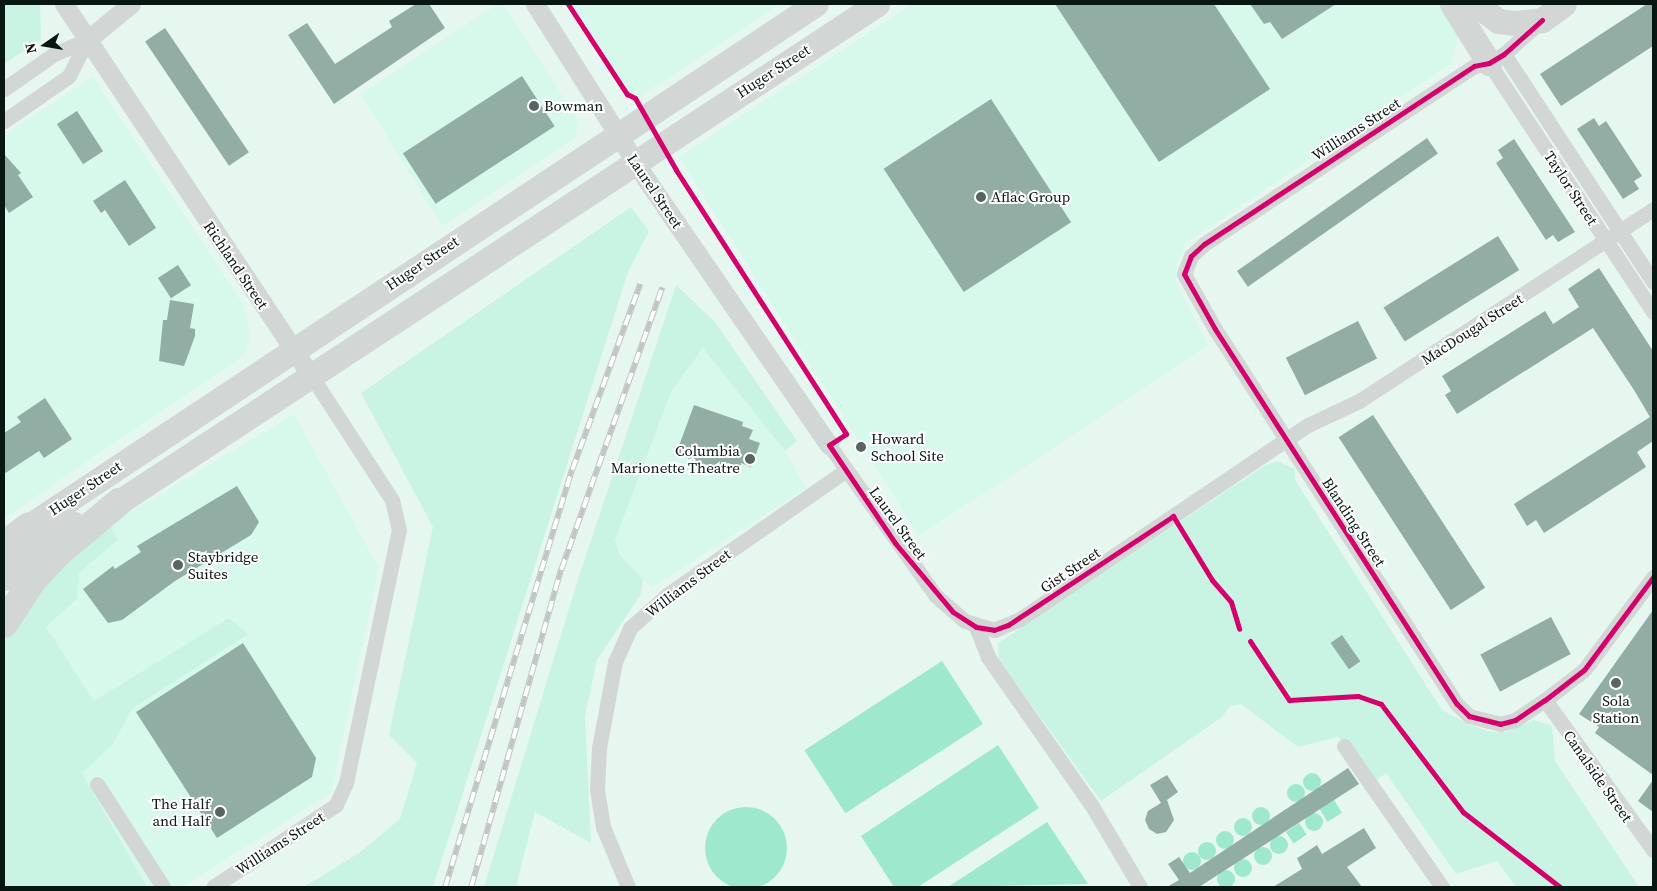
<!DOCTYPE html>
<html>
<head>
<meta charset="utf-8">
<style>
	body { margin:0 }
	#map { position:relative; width:1657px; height:891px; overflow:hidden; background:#e6f7f0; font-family:"Source Serif 4",serif }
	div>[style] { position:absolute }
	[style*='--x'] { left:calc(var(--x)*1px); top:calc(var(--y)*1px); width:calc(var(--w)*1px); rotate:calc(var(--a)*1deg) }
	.built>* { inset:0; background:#d7f9ec }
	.green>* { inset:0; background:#c9f4e3 }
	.water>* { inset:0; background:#9ee8ce; transform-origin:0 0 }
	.round { border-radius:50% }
	.building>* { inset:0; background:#91ada4; transform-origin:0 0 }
	.minor>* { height:15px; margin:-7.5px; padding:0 7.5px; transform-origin:7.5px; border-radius:7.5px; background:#d2d6d5 }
	.tertiary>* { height:19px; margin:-9.5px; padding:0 9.5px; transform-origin:9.5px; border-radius:9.5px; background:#d2d6d5 }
	.trunk>* { height:25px; margin:-12.5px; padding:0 12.5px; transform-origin:12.5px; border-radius:12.5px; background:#d2d6d5 }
	.motorway>* { height:28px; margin:-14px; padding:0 14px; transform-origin:14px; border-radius:14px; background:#d2d6d5 }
	.rail>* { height:5.5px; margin-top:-2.75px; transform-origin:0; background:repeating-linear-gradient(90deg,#fff 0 11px,#c1c6c4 0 22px); box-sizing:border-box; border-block:1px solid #c1c6c4 }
	.cycleway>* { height:5px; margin:-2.5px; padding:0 2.5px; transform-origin:2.5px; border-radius:2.5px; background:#d6006c }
	.dots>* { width:14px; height:14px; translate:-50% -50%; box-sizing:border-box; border:2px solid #fff; border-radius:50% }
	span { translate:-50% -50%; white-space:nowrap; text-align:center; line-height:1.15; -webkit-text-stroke:4px #fff; paint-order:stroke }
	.street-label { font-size:15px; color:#091712 }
	.poi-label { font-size:15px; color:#091712 }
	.left { translate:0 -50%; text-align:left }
	.right { translate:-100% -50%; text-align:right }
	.frame { position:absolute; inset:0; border:5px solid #091712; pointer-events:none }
	.north { position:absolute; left:20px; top:20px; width:50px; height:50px; -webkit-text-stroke:4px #fff; paint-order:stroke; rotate:257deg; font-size:14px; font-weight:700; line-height:20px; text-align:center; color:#091712 }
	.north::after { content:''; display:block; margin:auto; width:18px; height:22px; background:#091712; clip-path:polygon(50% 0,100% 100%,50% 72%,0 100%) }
</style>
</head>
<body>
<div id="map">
	<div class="built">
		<i style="clip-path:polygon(498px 4px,503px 4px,578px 120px,576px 138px,442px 226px,361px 94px)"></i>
		<i style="clip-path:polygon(573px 4px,781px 4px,640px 96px,628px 91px)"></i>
		<i style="clip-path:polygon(912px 4px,1442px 4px,1460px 30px,1451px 64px,1187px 242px,1177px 262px,1176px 281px,1208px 346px,919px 536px,679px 157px)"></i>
		<i style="clip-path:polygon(93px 76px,244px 306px,250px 333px,246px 354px,4px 518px,4px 135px)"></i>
		<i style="clip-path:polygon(704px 347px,785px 451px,806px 488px,652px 588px,623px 557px,615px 540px,671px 392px)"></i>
		<i style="clip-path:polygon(294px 414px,379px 568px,331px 793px,182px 887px,147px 887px,81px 773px,113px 744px,46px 627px,77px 599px,78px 573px,118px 540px,110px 524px)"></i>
	</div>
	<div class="green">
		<i style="clip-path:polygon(4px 4px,40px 4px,41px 39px,4px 64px)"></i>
		<i style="clip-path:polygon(631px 207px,649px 231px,628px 272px,433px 887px,304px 887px,359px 853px,400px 819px,417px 763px,389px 735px,433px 527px,361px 393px)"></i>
		<i style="clip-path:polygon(676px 285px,715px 322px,797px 441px,785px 451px,703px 348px,671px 392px,615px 540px,620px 555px,643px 579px,641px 594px,597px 660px,585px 717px,591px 843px,535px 812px,516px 887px,484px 887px,578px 579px)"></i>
		<i style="clip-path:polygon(1277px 461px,1295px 469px,1295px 480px,1442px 710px,1469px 725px,1492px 732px,1506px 732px,1534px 720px,1552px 726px,1555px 761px,1639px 887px,1516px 887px,1497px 861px,1456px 874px,1386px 773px,1377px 780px,1351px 745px,1338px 737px,1298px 747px,1241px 704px,1230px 706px,1222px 717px,1101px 801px,999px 660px,998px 643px,1264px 466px)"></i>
		<i style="clip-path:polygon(110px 524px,118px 540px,79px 573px,77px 599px,46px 627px,94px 701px,229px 618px,248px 634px,132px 709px,113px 744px,82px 773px,147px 887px,4px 887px,4px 642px,43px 580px)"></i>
	</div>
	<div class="water">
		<i style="left:942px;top:661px;width:75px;height:164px;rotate:57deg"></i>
		<i style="clip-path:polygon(998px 745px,1039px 808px,918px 887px,894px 887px,861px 836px)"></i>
		<i class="round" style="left:1303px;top:773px;width:18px;height:18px"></i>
		<i class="round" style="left:1287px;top:784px;width:18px;height:18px"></i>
		<i style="left:1334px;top:800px;width:15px;height:17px;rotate:58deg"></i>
		<i class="round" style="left:1252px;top:807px;width:18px;height:18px"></i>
		<i class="round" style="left:705px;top:807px;width:82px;height:82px"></i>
		<i class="round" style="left:1305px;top:813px;width:18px;height:18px"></i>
		<i class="round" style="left:1234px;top:818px;width:18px;height:18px"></i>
		<i style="clip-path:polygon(1047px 822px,1088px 884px,948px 887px)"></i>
		<i style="left:1299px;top:823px;width:14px;height:16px;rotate:56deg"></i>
		<i class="round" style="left:1216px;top:831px;width:18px;height:18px"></i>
		<i class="round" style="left:1270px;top:836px;width:18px;height:18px"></i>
		<i class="round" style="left:1198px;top:842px;width:18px;height:18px"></i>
		<i class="round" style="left:1254px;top:847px;width:18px;height:18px"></i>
		<i class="round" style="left:1183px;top:852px;width:18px;height:18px"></i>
		<i class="round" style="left:1234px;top:859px;width:18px;height:18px"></i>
		<i class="round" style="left:1217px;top:870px;width:18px;height:18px"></i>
	</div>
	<div class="building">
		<i style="clip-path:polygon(416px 4px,429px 4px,445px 28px,334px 104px,288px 35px,307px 23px,335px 64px,392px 27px,389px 21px)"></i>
		<i style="clip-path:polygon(1055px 4px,1214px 4px,1270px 89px,1159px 162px)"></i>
		<i style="clip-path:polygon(1250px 4px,1336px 4px,1282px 39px,1270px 22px,1264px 24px)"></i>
		<i style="clip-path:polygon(1647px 4px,1653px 4px,1653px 46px,1561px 106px,1540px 74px)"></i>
		<i style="left:165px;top:28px;width:150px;height:24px;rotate:56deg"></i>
		<i style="left:522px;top:76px;width:60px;height:142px;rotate:57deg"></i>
		<i style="left:991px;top:99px;width:147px;height:128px;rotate:57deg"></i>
		<i style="left:77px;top:111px;width:48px;height:24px;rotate:57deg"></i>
		<i style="clip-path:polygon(1594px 118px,1599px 126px,1606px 121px,1642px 176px,1634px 181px,1639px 189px,1623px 199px,1577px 129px)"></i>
		<i style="left:1427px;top:138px;width:19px;height:232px;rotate:55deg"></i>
		<i style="clip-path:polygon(1514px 139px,1575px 232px,1558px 242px,1553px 235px,1546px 240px,1496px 163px,1503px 158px,1498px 150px)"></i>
		<i style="clip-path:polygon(4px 154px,21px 173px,18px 175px,33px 197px,9px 213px,4px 205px)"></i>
		<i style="clip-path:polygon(125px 180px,156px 228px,129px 246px,105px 210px,101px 213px,93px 201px)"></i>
		<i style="left:1498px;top:236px;width:40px;height:135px;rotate:58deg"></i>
		<i style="left:178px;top:265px;width:24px;height:24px;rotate:57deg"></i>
		<i style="clip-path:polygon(1599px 268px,1653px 351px,1653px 441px,1637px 452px,1646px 467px,1544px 533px,1536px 520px,1527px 526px,1514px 504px,1650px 417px,1634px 390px,1593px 328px,1457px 414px,1445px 395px,1451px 391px,1442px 376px,1545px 311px,1553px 324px,1579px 307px,1568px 289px)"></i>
		<i style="clip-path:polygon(170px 300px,194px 304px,190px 328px,195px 329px,195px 336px,184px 366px,159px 361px,163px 320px,167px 320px)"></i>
		<i style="left:1358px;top:321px;width:42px;height:81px;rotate:63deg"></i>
		<i style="clip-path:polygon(45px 398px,72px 439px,44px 458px,39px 451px,4px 474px,4px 433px,21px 422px,17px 417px)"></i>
		<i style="clip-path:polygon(694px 405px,743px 422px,742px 426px,753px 430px,749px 439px,760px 443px,751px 467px,741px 463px,738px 473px,728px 469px,727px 472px,676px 454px)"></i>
		<i style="left:1373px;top:415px;width:206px;height:41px;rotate:57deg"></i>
		<i style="clip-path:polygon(237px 486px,259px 522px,251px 535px,175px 581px,122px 620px,108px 623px,83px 589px,113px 566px,115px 569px,141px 552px,137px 546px)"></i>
		<i style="clip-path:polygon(1653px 610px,1653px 775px,1595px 733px,1599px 727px,1579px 714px)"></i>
		<i style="left:1551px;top:617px;width:42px;height:80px;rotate:62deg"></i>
		<i style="left:1342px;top:635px;width:32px;height:14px;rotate:55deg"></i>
		<i style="clip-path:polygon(243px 643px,316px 758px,312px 777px,217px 838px,136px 712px)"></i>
		<i style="clip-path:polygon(1348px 768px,1359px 784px,1199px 887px,1167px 887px,1179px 880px,1168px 864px,1179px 857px,1190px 873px)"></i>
		<i style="clip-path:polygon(1167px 775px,1178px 792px,1167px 800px,1174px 820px,1166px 832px,1157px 834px,1149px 829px,1145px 820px,1148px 811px,1161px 803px,1150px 785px)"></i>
		<i style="clip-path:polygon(1653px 780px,1653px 812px,1638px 801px)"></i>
		<i style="clip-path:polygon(1364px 828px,1376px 848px,1347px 867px,1362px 887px,1273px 887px,1302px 869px,1297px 858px,1302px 855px,1317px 845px,1322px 854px)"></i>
	</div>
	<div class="minor">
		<i style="--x:1542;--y:20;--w:51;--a:138.2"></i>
		<i style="--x:1504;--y:54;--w:17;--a:149"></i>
		<i style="--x:1489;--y:63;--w:15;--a:169"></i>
		<i style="--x:1474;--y:66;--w:323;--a:146.6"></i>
		<i style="--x:1204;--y:244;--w:18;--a:137"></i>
		<i style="--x:1191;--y:256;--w:19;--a:111"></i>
		<i style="--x:1184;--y:274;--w:63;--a:60.6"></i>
		<i style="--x:1215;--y:329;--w:446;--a:57.2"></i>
		<i style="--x:1457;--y:704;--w:17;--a:45"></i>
		<i style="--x:1469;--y:716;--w:32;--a:14"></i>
		<i style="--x:1500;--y:724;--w:16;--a:-15"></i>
		<i style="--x:1515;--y:720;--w:36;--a:-34"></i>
		<i style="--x:1545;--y:700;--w:49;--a:-37.6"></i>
		<i style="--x:1584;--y:670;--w:116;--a:-53.4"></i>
		<i style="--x:1504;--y:54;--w:272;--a:56.8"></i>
		<i style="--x:1489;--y:63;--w:298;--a:56.6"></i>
		<i style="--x:4;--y:89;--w:61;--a:-35"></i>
		<i style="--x:54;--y:54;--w:36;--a:-23"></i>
		<i style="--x:4;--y:121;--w:79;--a:-34.7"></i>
		<i style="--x:69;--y:76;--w:40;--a:-63.4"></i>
		<i style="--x:829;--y:445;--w:185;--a:54.7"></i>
		<i style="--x:936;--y:596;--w:38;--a:41"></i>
		<i style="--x:965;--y:621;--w:30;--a:17"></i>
		<i style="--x:994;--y:630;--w:28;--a:-23"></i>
		<i style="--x:1020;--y:619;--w:347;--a:-34"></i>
		<i style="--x:1308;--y:425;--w:56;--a:-25.2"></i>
		<i style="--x:1359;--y:401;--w:351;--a:-33.1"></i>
		<i style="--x:976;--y:627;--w:32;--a:68"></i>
		<i style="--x:988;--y:657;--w:182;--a:55.1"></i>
		<i style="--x:1092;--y:806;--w:94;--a:59.3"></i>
		<i style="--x:1545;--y:700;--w:185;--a:54.2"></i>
		<i style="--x:1344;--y:746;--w:172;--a:55.2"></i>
		<i style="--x:97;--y:784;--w:122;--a:57.3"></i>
		<i style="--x:213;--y:887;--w:148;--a:-33.7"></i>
		<i style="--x:336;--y:805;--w:24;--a:-66"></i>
		<i style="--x:346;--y:783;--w:258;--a:-78.2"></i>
		<i style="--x:399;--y:530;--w:31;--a:-103"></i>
		<i style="--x:392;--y:500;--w:147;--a:-123"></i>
		<i style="--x:628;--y:887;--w:65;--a:-112.6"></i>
		<i style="--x:603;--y:827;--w:37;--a:-99"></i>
		<i style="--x:597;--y:790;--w:42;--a:-87.3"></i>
		<i style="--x:599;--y:748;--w:87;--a:-79.5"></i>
		<i style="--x:615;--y:662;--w:37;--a:-66"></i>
		<i style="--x:630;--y:628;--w:50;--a:-41.7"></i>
		<i style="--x:667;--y:595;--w:217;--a:-34.9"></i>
	</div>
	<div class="tertiary">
		<i style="--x:64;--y:4;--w:448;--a:56.4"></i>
		<i style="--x:535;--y:4;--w:207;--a:57.6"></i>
		<i style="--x:646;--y:179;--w:323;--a:55.5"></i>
		<i style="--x:87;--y:40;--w:57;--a:-39.3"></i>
	</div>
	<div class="trunk">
		<i style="--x:1452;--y:4;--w:70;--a:57.9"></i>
		<i style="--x:1475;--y:4;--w:29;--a:36"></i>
		<i style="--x:1498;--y:21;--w:16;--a:7"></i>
		<i style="--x:1514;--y:23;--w:28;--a:-6"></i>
		<i style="--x:1542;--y:20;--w:27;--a:-36"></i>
		<i style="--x:119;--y:502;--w:907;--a:-33.3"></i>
		<i style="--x:29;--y:526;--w:944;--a:-33.56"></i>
	</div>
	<div class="motorway">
		<i style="--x:4;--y:545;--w:31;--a:-37"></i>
		<i style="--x:4;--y:577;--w:49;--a:-42.5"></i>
		<i style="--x:40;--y:544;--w:37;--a:-31"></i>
		<i style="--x:4;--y:624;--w:51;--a:-56.9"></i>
		<i style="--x:32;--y:581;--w:38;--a:-47"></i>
		<i style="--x:58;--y:553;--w:80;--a:-39.9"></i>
	</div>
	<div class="rail">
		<i style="--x:445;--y:887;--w:436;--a:-73.1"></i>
		<i style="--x:572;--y:470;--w:198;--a:-69.9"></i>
		<i style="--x:471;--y:887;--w:330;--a:-74.2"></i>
		<i style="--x:561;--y:570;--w:300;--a:-70.3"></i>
	</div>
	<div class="cycleway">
		<i style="--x:568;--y:4;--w:108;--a:56.8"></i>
		<i style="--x:627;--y:94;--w:9;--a:27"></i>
		<i style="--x:635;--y:98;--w:83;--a:60.3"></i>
		<i style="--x:676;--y:170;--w:314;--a:57.2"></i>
		<i style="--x:846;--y:434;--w:20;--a:147"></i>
		<i style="--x:829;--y:445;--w:118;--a:56"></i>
		<i style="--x:895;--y:543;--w:90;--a:50"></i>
		<i style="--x:953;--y:612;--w:27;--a:33"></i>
		<i style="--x:976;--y:627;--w:18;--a:9"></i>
		<i style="--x:994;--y:630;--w:15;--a:-20"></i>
		<i style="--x:1008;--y:625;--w:198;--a:-33.4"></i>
		<i style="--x:1173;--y:516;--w:75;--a:58.6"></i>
		<i style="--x:1212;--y:580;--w:29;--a:49"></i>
		<i style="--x:1231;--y:602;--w:28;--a:73"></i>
		<i style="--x:1542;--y:20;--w:51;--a:138.2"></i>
		<i style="--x:1504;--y:54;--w:17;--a:149"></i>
		<i style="--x:1489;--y:63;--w:15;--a:169"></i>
		<i style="--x:1474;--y:66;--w:323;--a:146.6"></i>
		<i style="--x:1204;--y:244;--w:18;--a:137"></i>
		<i style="--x:1191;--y:256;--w:19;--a:111"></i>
		<i style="--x:1184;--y:274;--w:63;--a:60.6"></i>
		<i style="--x:1215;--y:329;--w:446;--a:57.2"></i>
		<i style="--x:1457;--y:704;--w:17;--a:45"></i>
		<i style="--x:1469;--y:716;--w:32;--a:14"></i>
		<i style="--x:1500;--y:724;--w:16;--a:-15"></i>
		<i style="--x:1515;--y:720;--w:36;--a:-34"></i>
		<i style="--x:1545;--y:700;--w:49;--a:-37.6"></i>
		<i style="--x:1584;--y:670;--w:116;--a:-53.4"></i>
		<i style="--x:1250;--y:641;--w:71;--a:56.5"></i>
		<i style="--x:1289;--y:700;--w:69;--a:-3.3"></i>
		<i style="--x:1358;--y:696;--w:24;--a:19"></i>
		<i style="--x:1381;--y:704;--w:136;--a:52.8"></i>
		<i style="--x:1463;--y:812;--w:123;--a:37.7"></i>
	</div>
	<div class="dots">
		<i style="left:534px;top:106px;background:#566560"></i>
		<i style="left:981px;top:197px;background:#566560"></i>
		<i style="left:861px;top:447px;background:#566560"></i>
		<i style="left:750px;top:459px;background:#566560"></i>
		<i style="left:178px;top:565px;background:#566560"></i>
		<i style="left:1616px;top:683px;background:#566560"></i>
		<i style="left:220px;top:812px;background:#566560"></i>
	</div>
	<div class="street-label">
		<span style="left:773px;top:71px;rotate:-33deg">Huger Street</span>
		<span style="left:1356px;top:129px;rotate:-33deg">Williams Street</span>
		<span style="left:1571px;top:188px;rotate:57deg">Taylor Street</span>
		<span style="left:655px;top:191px;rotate:56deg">Laurel Street</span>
		<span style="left:422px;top:263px;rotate:-34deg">Huger Street</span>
		<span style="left:236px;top:265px;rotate:56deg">Richland Street</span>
		<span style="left:1472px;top:329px;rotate:-33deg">MacDougal Street</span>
		<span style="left:85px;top:488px;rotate:-34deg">Huger Street</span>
		<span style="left:1354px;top:522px;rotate:57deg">Blanding Street</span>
		<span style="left:898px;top:523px;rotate:54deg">Laurel Street</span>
		<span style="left:1070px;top:570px;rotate:-34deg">Gist Street</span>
		<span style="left:688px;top:583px;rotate:-37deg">Williams Street</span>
		<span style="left:1598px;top:776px;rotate:55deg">Canalside Street</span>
		<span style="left:280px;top:843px;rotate:-33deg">Williams Street</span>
	</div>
	<div class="poi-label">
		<span class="left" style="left:544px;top:106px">Bowman</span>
		<span class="left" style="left:991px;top:197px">Aflac Group</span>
		<span class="left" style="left:871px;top:447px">Howard<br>School Site</span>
		<span class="right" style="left:740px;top:459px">Columbia<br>Marionette Theatre</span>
		<span class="left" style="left:188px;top:565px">Staybridge<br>Suites</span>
		<span style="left:1616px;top:709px">Sola<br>Station</span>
		<span class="right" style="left:210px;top:812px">The Half<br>and Half</span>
	</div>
	<div class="frame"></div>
	<div class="north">N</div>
</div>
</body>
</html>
